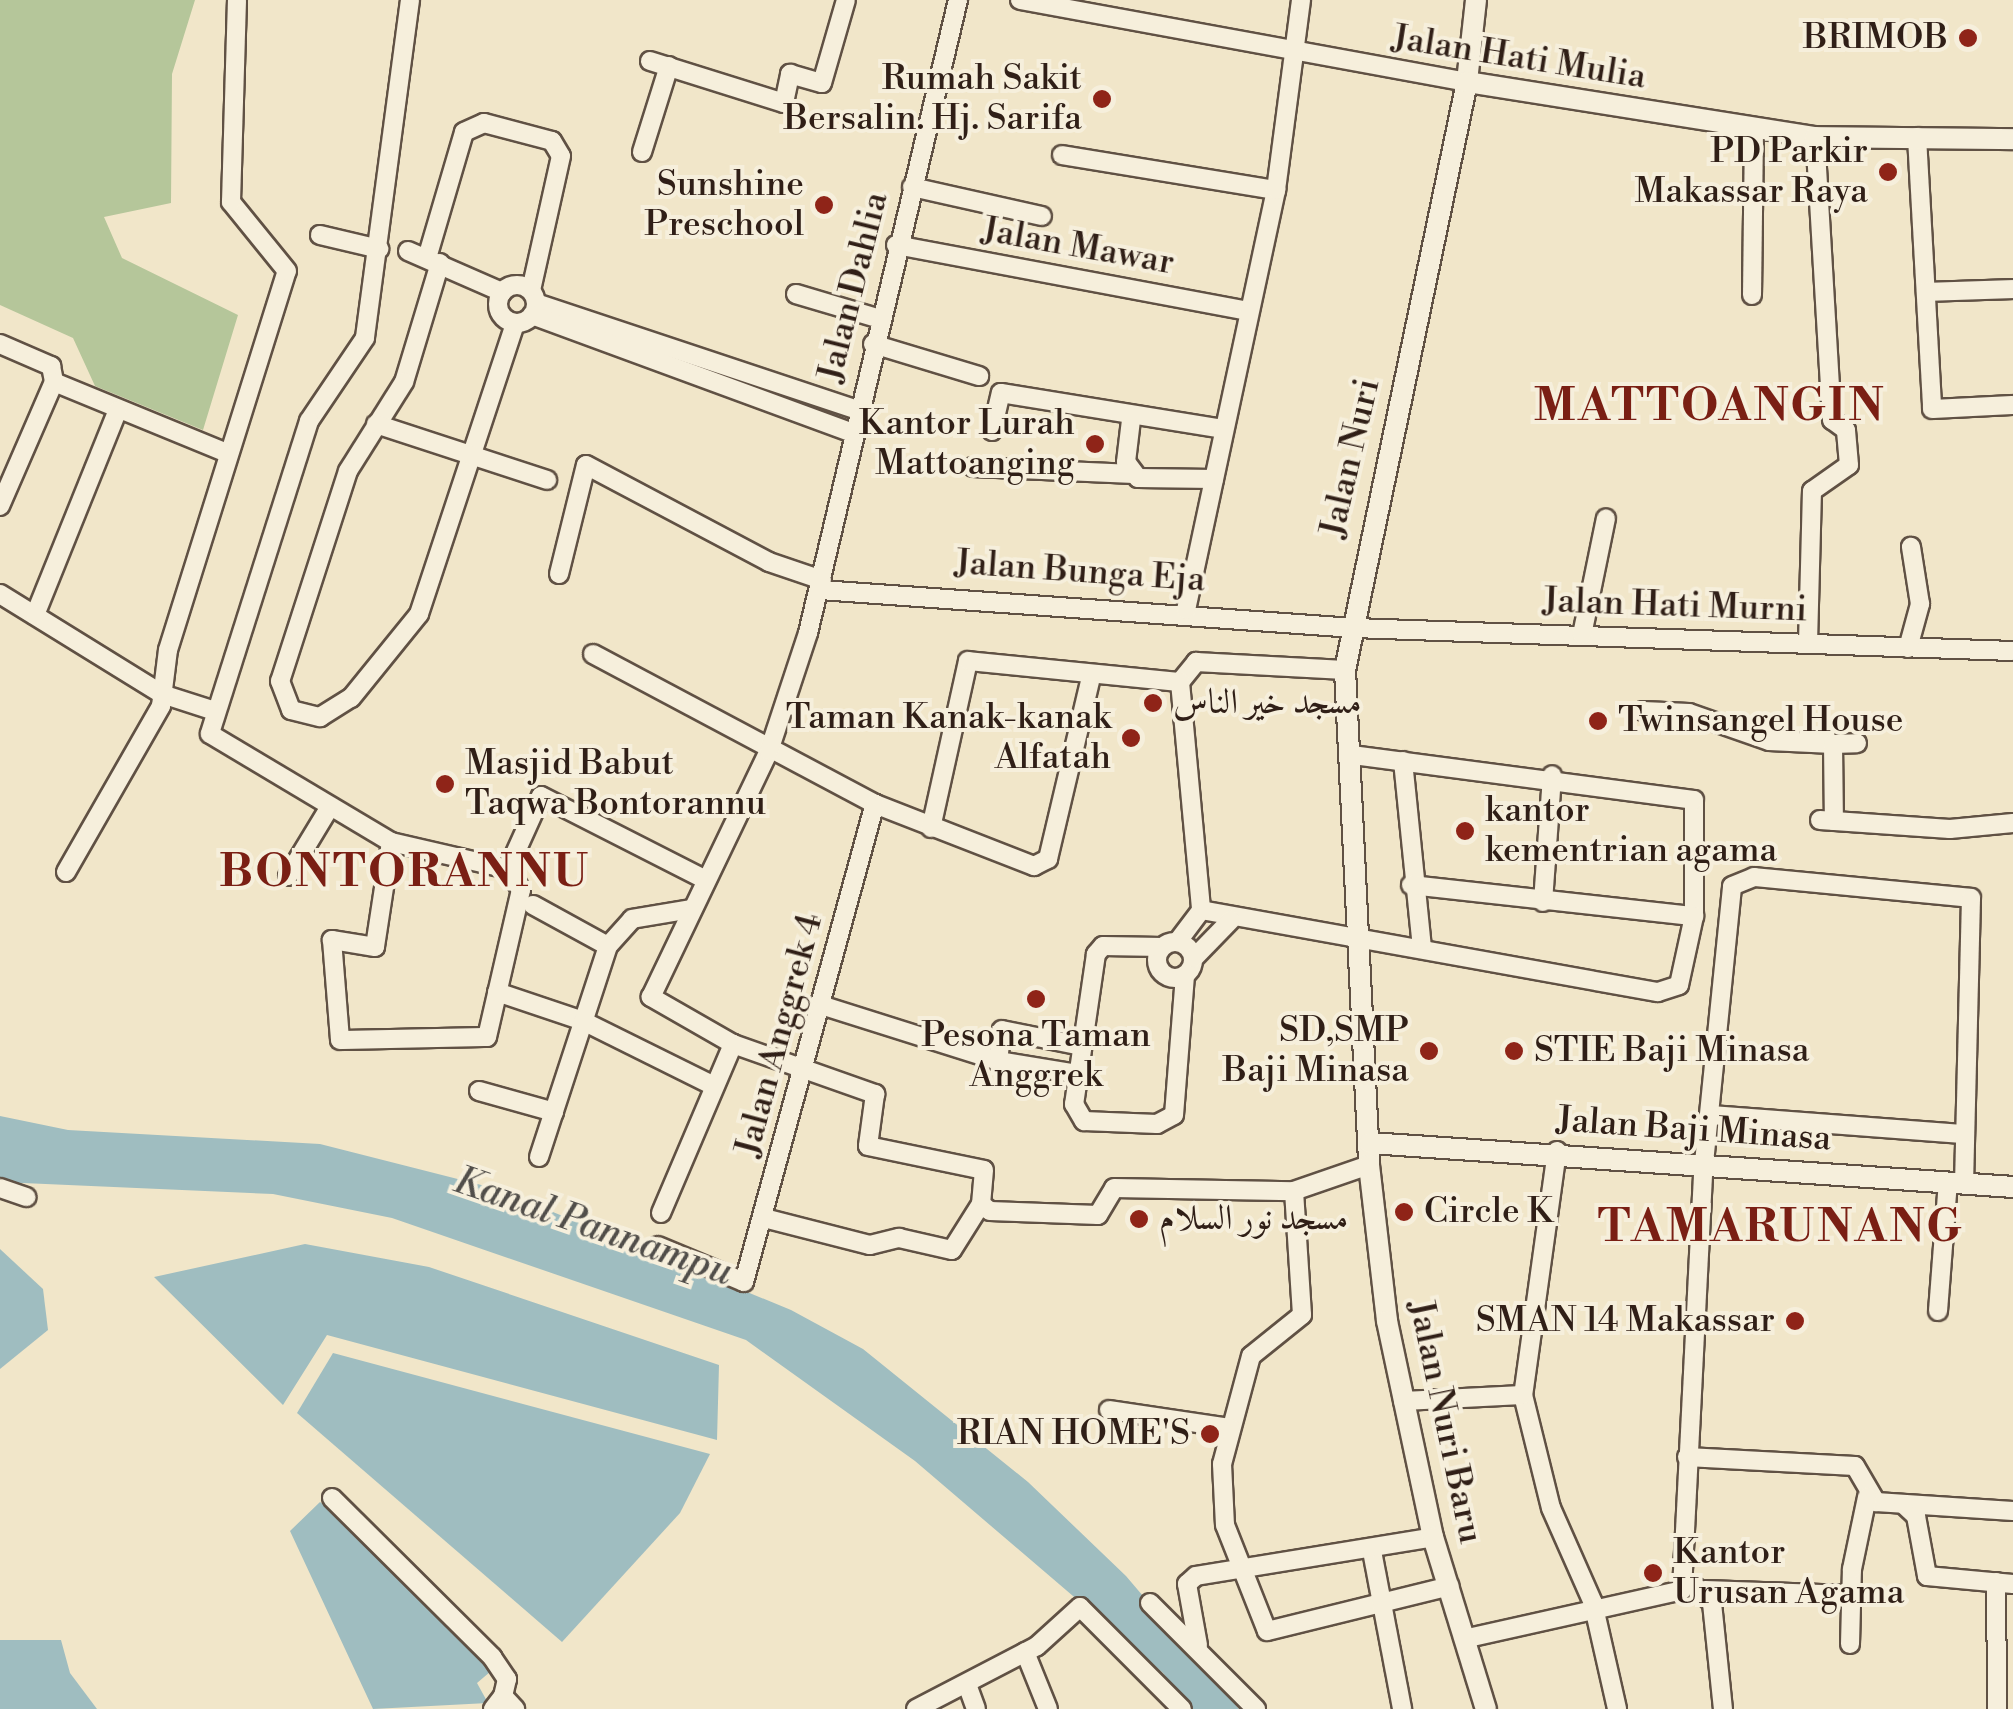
<!DOCTYPE html>
<html>
<head>
<meta charset="utf-8">
<style>
	body { margin:0 }
	#map { position:relative; width:2013px; height:1709px; overflow:hidden; background:#f1e6c9; font-family:"Libre Bodoni",Amiri,serif }
	div>[style] { position:absolute }
	[style*='--x'] { left:calc(var(--x)*1px); top:calc(var(--y)*1px); width:calc(var(--w)*1px); rotate:calc(var(--a)*1deg) }
	.green>* { inset:0; background:#b5c69a }
	.water>* { inset:0; background:#9fbdc0 }
	.roads { filter:drop-shadow(2px 0 #605144) drop-shadow(-2px 0 #605144) drop-shadow(0 2px #605144) drop-shadow(0 -2px #605144) }
	.minor>* { height:18px; margin:-9px; padding:0 9px; transform-origin:9px; border-radius:9px; background:#f6efdc }
	.minor>.ring { margin:-9px; padding:0; box-sizing:content-box; background:none; border:18px solid #f6efdc; border-radius:50% }
	.tertiary>* { height:20px; margin:-10px; padding:0 10px; transform-origin:10px; border-radius:10px; background:#f6efdc }
	.dots>* { width:28px; height:28px; translate:-50% -50%; box-sizing:border-box; border:5px solid #f6efdc; border-radius:50% }
	span { translate:-50% -50%; white-space:nowrap; text-align:center; line-height:1.15; -webkit-text-stroke:8px #f6efdc; paint-order:stroke }
	.poi-label { font-size:35px; color:#301f17 }
	.right { translate:-100% -50%; text-align:right }
	.left { translate:0 -50%; text-align:left }
	.street-label { font-size:35px; color:#301f17 }
	.water-label { font-size:38px; color:#514e4a; font-style:italic }
	.district-label { font-size:45px; color:#7a1f14; font-weight:700; letter-spacing:2.5px }
</style>
</head>
<body>
<div id="map">
	<div class="green">
		<i style="clip-path:polygon(0 0,195px 0,172px 74px,171px 203px,104px 217px,122px 258px,238px 315px,203px 430px,95px 386px,73px 338px,0 305px)"></i>
	</div>
	<div class="water">
		<i style="clip-path:polygon(0 1116px,68px 1130px,320px 1144px,497px 1189px,791px 1310px,863px 1349px,1028px 1482px,1126px 1576px,1239px 1709px,1191px 1709px,1163px 1673px,915px 1461px,746px 1340px,392px 1218px,273px 1194px,0 1182px)"></i>
		<i style="clip-path:polygon(305px 1244px,429px 1267px,719px 1365px,717px 1440px,327px 1335px,283px 1405px,154px 1277px)"></i>
		<i style="clip-path:polygon(0 1249px,43px 1289px,48px 1330px,0 1369px)"></i>
		<i style="clip-path:polygon(333px 1353px,710px 1454px,680px 1513px,562px 1642px,297px 1413px)"></i>
		<i style="clip-path:polygon(320px 1502px,392px 1558px,497px 1666px,477px 1683px,488px 1703px,373px 1709px,290px 1531px)"></i>
		<i style="clip-path:polygon(0 1640px,61px 1640px,70px 1673px,97px 1709px,0 1709px)"></i>
	</div>
	<div class="roads">
		<div class="minor">
			<i style="--x:410;--y:0;--w:341;--a:97.6"></i>
			<i style="--x:365;--y:338;--w:100;--a:124"></i>
			<i style="--x:309;--y:421;--w:328;--a:107.6"></i>
			<i style="--x:210;--y:734;--w:211;--a:30.8"></i>
			<i style="--x:391;--y:842;--w:120;--a:13"></i>
			<i style="--x:508;--y:869;--w:80;--a:-65.7"></i>
			<i style="--x:541;--y:796;--w:183;--a:27"></i>
			<i style="--x:1020;--y:0;--w:454;--a:10.4"></i>
			<i style="--x:650;--y:61;--w:140;--a:17.4"></i>
			<i style="--x:784;--y:103;--w:30;--a:-78"></i>
			<i style="--x:790;--y:74;--w:33;--a:16"></i>
			<i style="--x:822;--y:83;--w:86;--a:-73.9"></i>
			<i style="--x:1917;--y:137;--w:272;--a:86.8"></i>
			<i style="--x:1932;--y:409;--w:81;--a:-2.8"></i>
			<i style="--x:642;--y:152;--w:90;--a:-72.6"></i>
			<i style="--x:1062;--y:155;--w:217;--a:9.3"></i>
			<i style="--x:912;--y:187;--w:133;--a:12.6"></i>
			<i style="--x:320;--y:235;--w:61;--a:13.3"></i>
			<i style="--x:896;--y:245;--w:359;--a:10.6"></i>
			<i style="--x:408;--y:251;--w:103;--a:23.6"></i>
			<i style="--x:427;--y:258;--w:131;--a:-73.6"></i>
			<i style="--x:464;--y:132;--w:22;--a:-24"></i>
			<i style="--x:484;--y:123;--w:70;--a:14.8"></i>
			<i style="--x:552;--y:141;--w:17;--a:59"></i>
			<i style="--x:561;--y:156;--w:137;--a:102.6"></i>
			<i style="--x:440;--y:263;--w:124;--a:106.8"></i>
			<i style="--x:404;--y:382;--w:105;--a:122.2"></i>
			<i style="--x:348;--y:471;--w:221;--a:107.9"></i>
			<i style="--x:280;--y:681;--w:31;--a:69"></i>
			<i style="--x:291;--y:710;--w:30;--a:14"></i>
			<i style="--x:320;--y:717;--w:36;--a:-32"></i>
			<i style="--x:351;--y:698;--w:108;--a:-51"></i>
			<i style="--x:419;--y:614;--w:306;--a:-71.7"></i>
			<i class="ring" style="left:498px;top:285px;width:20px;height:20px"></i>
			<i style="--x:1926;--y:292;--w:87;--a:-2"></i>
			<i style="--x:796;--y:294;--w:84;--a:16.5"></i>
			<i style="--x:1752;--y:295;--w:166;--a:-89.3"></i>
			<i style="--x:536;--y:303;--w:339;--a:18.4"></i>
			<i style="--x:532;--y:315;--w:339;--a:20.2"></i>
			<i style="--x:0;--y:344;--w:56;--a:23.3"></i>
			<i style="--x:51;--y:366;--w:16;--a:79"></i>
			<i style="--x:54;--y:382;--w:187;--a:22.3"></i>
			<i style="--x:873;--y:344;--w:111;--a:16.8"></i>
			<i style="--x:1131;--y:420;--w:42;--a:96.8"></i>
			<i style="--x:1126;--y:462;--w:20;--a:53"></i>
			<i style="--x:1138;--y:478;--w:76;--a:0.8"></i>
			<i style="--x:376;--y:424;--w:180;--a:18.1"></i>
			<i style="--x:992;--y:431;--w:39;--a:-77"></i>
			<i style="--x:1001;--y:393;--w:226;--a:9.2"></i>
			<i style="--x:973;--y:467;--w:161;--a:2.5"></i>
			<i style="--x:0;--y:506;--w:135;--a:-66.5"></i>
			<i style="--x:559;--y:574;--w:112;--a:-76.1"></i>
			<i style="--x:586;--y:465;--w:207;--a:27.9"></i>
			<i style="--x:769;--y:562;--w:56;--a:18.8"></i>
			<i style="--x:820;--y:590;--w:535;--a:4.07"></i>
			<i style="--x:1354;--y:628;--w:659;--a:2"></i>
			<i style="--x:0;--y:594;--w:190;--a:31.7"></i>
			<i style="--x:162;--y:694;--w:56;--a:17.8"></i>
			<i style="--x:1186;--y:610;--w:430;--a:-77.9"></i>
			<i style="--x:1276;--y:190;--w:192;--a:-82.5"></i>
			<i style="--x:35;--y:615;--w:221;--a:-68"></i>
			<i style="--x:1582;--y:635;--w:119;--a:-78.4"></i>
			<i style="--x:1808;--y:643;--w:152;--a:-88.5"></i>
			<i style="--x:1812;--y:491;--w:45;--a:-35.1"></i>
			<i style="--x:1849;--y:465;--w:35;--a:-95"></i>
			<i style="--x:1846;--y:430;--w:17;--a:-144"></i>
			<i style="--x:1832;--y:420;--w:284;--a:-93.4"></i>
			<i style="--x:1908;--y:648;--w:46;--a:-74.7"></i>
			<i style="--x:1920;--y:604;--w:58;--a:-99"></i>
			<i style="--x:593;--y:654;--w:319;--a:28"></i>
			<i style="--x:875;--y:804;--w:171;--a:21.3"></i>
			<i style="--x:1034;--y:866;--w:16;--a:-27"></i>
			<i style="--x:1048;--y:859;--w:187;--a:-76.7"></i>
			<i style="--x:1180;--y:682;--w:26;--a:-51"></i>
			<i style="--x:1196;--y:662;--w:149;--a:3.1"></i>
			<i style="--x:1643;--y:711;--w:46;--a:2.5"></i>
			<i style="--x:1689;--y:713;--w:85;--a:19.3"></i>
			<i style="--x:1769;--y:741;--w:64;--a:2.7"></i>
			<i style="--x:1833;--y:744;--w:77;--a:89.3"></i>
			<i style="--x:1833;--y:744;--w:24;--a:-2"></i>
			<i style="--x:1403;--y:761;--w:187;--a:84.2"></i>
			<i style="--x:1820;--y:820;--w:130;--a:4"></i>
			<i style="--x:1950;--y:829;--w:63;--a:-5.4"></i>
			<i style="--x:931;--y:828;--w:171;--a:-77.5"></i>
			<i style="--x:968;--y:661;--w:213;--a:5.7"></i>
			<i style="--x:1180;--y:682;--w:229;--a:84.7"></i>
			<i style="--x:1201;--y:910;--w:464;--a:10.2"></i>
			<i style="--x:1658;--y:992;--w:22;--a:-18"></i>
			<i style="--x:1679;--y:985;--w:71;--a:-77.7"></i>
			<i style="--x:1694;--y:916;--w:116;--a:-90"></i>
			<i style="--x:1694;--y:800;--w:346;--a:-172.5"></i>
			<i style="--x:391;--y:842;--w:106;--a:98.7"></i>
			<i style="--x:375;--y:947;--w:44;--a:-170.8"></i>
			<i style="--x:332;--y:940;--w:100;--a:85.4"></i>
			<i style="--x:340;--y:1040;--w:147;--a:-1.2"></i>
			<i style="--x:487;--y:1037;--w:151;--a:-77"></i>
			<i style="--x:521;--y:890;--w:25;--a:-122"></i>
			<i style="--x:66;--y:872;--w:191;--a:-60.2"></i>
			<i style="--x:161;--y:706;--w:56;--a:-82.9"></i>
			<i style="--x:168;--y:650;--w:397;--a:-72.6"></i>
			<i style="--x:287;--y:271;--w:89;--a:-129.1"></i>
			<i style="--x:231;--y:202;--w:202;--a:-88.3"></i>
			<i style="--x:288;--y:876;--w:77;--a:-58.8"></i>
			<i style="--x:1411;--y:885;--w:285;--a:6.3"></i>
			<i style="--x:1543;--y:902;--w:127;--a:-85.9"></i>
			<i style="--x:533;--y:905;--w:85;--a:28.7"></i>
			<i style="--x:1178;--y:941;--w:39;--a:-53"></i>
			<i class="ring" style="left:1157px;top:942px;width:18px;height:18px"></i>
			<i style="--x:1162;--y:947;--w:59;--a:-179"></i>
			<i style="--x:1103;--y:946;--w:11;--a:131"></i>
			<i style="--x:1096;--y:954;--w:152;--a:98.3"></i>
			<i style="--x:1074;--y:1104;--w:20;--a:60"></i>
			<i style="--x:1084;--y:1121;--w:73;--a:2.4"></i>
			<i style="--x:1157;--y:1124;--w:19;--a:-28"></i>
			<i style="--x:1174;--y:1115;--w:139;--a:-85.5"></i>
			<i style="--x:1194;--y:958;--w:53;--a:-45.8"></i>
			<i style="--x:497;--y:992;--w:91;--a:18.6"></i>
			<i style="--x:583;--y:1021;--w:146;--a:26.4"></i>
			<i style="--x:824;--y:1006;--w:182;--a:17.5"></i>
			<i style="--x:998;--y:1061;--w:80;--a:9.3"></i>
			<i style="--x:733;--y:1044;--w:151;--a:19.4"></i>
			<i style="--x:875;--y:1094;--w:52;--a:97.7"></i>
			<i style="--x:868;--y:1146;--w:118;--a:11.7"></i>
			<i style="--x:984;--y:1170;--w:34;--a:95"></i>
			<i style="--x:981;--y:1204;--w:11;--a:38"></i>
			<i style="--x:990;--y:1211;--w:108;--a:2.1"></i>
			<i style="--x:1098;--y:1215;--w:31;--a:-59"></i>
			<i style="--x:1114;--y:1188;--w:180;--a:1"></i>
			<i style="--x:998;--y:1061;--w:31;--a:-83"></i>
			<i style="--x:1002;--y:1030;--w:81;--a:11.4"></i>
			<i style="--x:479;--y:1091;--w:78;--a:15.6"></i>
			<i style="--x:1710;--y:1115;--w:254;--a:4.3"></i>
			<i style="--x:1557;--y:1151;--w:246;--a:97.9"></i>
			<i style="--x:1523;--y:1395;--w:116;--a:76.1"></i>
			<i style="--x:1551;--y:1508;--w:104;--a:66.1"></i>
			<i style="--x:1593;--y:1603;--w:109;--a:77.2"></i>
			<i style="--x:539;--y:1157;--w:222;--a:-71.9"></i>
			<i style="--x:608;--y:946;--w:36;--a:-48"></i>
			<i style="--x:632;--y:919;--w:61;--a:-9.5"></i>
			<i style="--x:1369;--y:1165;--w:79;--a:160.9"></i>
			<i style="--x:1294;--y:1191;--w:124;--a:86.3"></i>
			<i style="--x:1302;--y:1315;--w:65;--a:141.2"></i>
			<i style="--x:1251;--y:1356;--w:112;--a:105"></i>
			<i style="--x:1222;--y:1464;--w:61;--a:87.2"></i>
			<i style="--x:1225;--y:1525;--w:114;--a:68.4"></i>
			<i style="--x:1267;--y:1631;--w:188;--a:-13.8"></i>
			<i style="--x:0;--y:1188;--w:28;--a:19"></i>
			<i style="--x:661;--y:1213;--w:184;--a:-66.9"></i>
			<i style="--x:733;--y:1044;--w:95;--a:-150.2"></i>
			<i style="--x:651;--y:997;--w:273;--a:-64.4"></i>
			<i style="--x:769;--y:751;--w:124;--a:-71.7"></i>
			<i style="--x:808;--y:633;--w:651;--a:-76.67"></i>
			<i style="--x:764;--y:1218;--w:109;--a:14.3"></i>
			<i style="--x:870;--y:1245;--w:30;--a:-14"></i>
			<i style="--x:899;--y:1238;--w:54;--a:12.8"></i>
			<i style="--x:952;--y:1250;--w:54;--a:-57.8"></i>
			<i style="--x:658;--y:1246;--w:93;--a:22.7"></i>
			<i style="--x:744;--y:1282;--w:496;--a:-74.7"></i>
			<i style="--x:1938;--y:1311;--w:129;--a:-85.6"></i>
			<i style="--x:1403;--y:1401;--w:120;--a:-2.9"></i>
			<i style="--x:1109;--y:1410;--w:123;--a:8.4"></i>
			<i style="--x:1687;--y:1457;--w:168;--a:3.1"></i>
			<i style="--x:1855;--y:1466;--w:42;--a:59.7"></i>
			<i style="--x:1876;--y:1502;--w:137;--a:3.8"></i>
			<i style="--x:332;--y:1498;--w:226;--a:44.8"></i>
			<i style="--x:492;--y:1657;--w:27;--a:56"></i>
			<i style="--x:507;--y:1679;--w:17;--a:103"></i>
			<i style="--x:1903;--y:1504;--w:18;--a:43"></i>
			<i style="--x:1916;--y:1516;--w:61;--a:79.6"></i>
			<i style="--x:1927;--y:1576;--w:86;--a:5.3"></i>
			<i style="--x:1372;--y:1551;--w:161;--a:79.2"></i>
			<i style="--x:1996;--y:1582;--w:127;--a:89.5"></i>
			<i style="--x:1697;--y:1588;--w:21;--a:45"></i>
			<i style="--x:1712;--y:1603;--w:107;--a:84.1"></i>
			<i style="--x:1705;--y:1590;--w:146;--a:2"></i>
			<i style="--x:1150;--y:1603;--w:150;--a:45"></i>
			<i style="--x:1468;--y:1638;--w:219;--a:-12.6"></i>
			<i style="--x:1682;--y:1590;--w:428;--a:-87.1"></i>
			<i style="--x:1704;--y:1163;--w:278;--a:-84.2"></i>
			<i style="--x:1732;--y:886;--w:24;--a:-22"></i>
			<i style="--x:1754;--y:877;--w:218;--a:5.5"></i>
			<i style="--x:1971;--y:898;--w:284;--a:91.4"></i>
			<i style="--x:1850;--y:1644;--w:75;--a:-88.5"></i>
			<i style="--x:1852;--y:1569;--w:74;--a:-78.2"></i>
			<i style="--x:1198;--y:1645;--w:62;--a:-100.2"></i>
			<i style="--x:1187;--y:1584;--w:12;--a:-42"></i>
			<i style="--x:1196;--y:1576;--w:240;--a:-9.3"></i>
			<i style="--x:1025;--y:1652;--w:61;--a:68"></i>
			<i style="--x:968;--y:1687;--w:23;--a:70"></i>
			<i style="--x:493;--y:1709;--w:16;--a:-52"></i>
			<i style="--x:503;--y:1696;--w:18;--a:47"></i>
			<i style="--x:916;--y:1709;--w:136;--a:-27.5"></i>
			<i style="--x:1037;--y:1646;--w:58;--a:-42.2"></i>
			<i style="--x:1080;--y:1607;--w:144;--a:45"></i>
		</div>
		<div class="tertiary">
			<i style="--x:1476;--y:0;--w:82;--a:96.3"></i>
			<i style="--x:1467;--y:82;--w:601;--a:101.72"></i>
			<i style="--x:1345;--y:670;--w:496;--a:87.2"></i>
			<i style="--x:1369;--y:1165;--w:157;--a:83.4"></i>
			<i style="--x:1387;--y:1321;--w:221;--a:78"></i>
			<i style="--x:1433;--y:1537;--w:180;--a:72.9"></i>
			<i style="--x:1467;--y:82;--w:352;--a:9"></i>
			<i style="--x:1815;--y:137;--w:198;--a:0.6"></i>
			<i style="--x:1370;--y:1143;--w:645;--a:3.91"></i>
		</div>
	</div>
	<div class="dots">
		<i style="left:1968px;top:38px;background:#8f2418"></i>
		<i style="left:1102px;top:99px;background:#8f2418"></i>
		<i style="left:1888px;top:172px;background:#8f2418"></i>
		<i style="left:824px;top:205px;background:#8f2418"></i>
		<i style="left:1095px;top:444px;background:#8f2418"></i>
		<i style="left:1153px;top:703px;background:#8f2418"></i>
		<i style="left:1598px;top:721px;background:#8f2418"></i>
		<i style="left:1131px;top:738px;background:#8f2418"></i>
		<i style="left:445px;top:784px;background:#8f2418"></i>
		<i style="left:1465px;top:831px;background:#8f2418"></i>
		<i style="left:1036px;top:999px;background:#8f2418"></i>
		<i style="left:1429px;top:1051px;background:#8f2418"></i>
		<i style="left:1514px;top:1051px;background:#8f2418"></i>
		<i style="left:1404px;top:1212px;background:#8f2418"></i>
		<i style="left:1139px;top:1219px;background:#8f2418"></i>
		<i style="left:1795px;top:1321px;background:#8f2418"></i>
		<i style="left:1210px;top:1434px;background:#8f2418"></i>
		<i style="left:1653px;top:1573px;background:#8f2418"></i>
	</div>
	<div class="poi-label">
		<span class="right" style="left:1948px;top:38px">BRIMOB</span>
		<span class="right" style="left:1082px;top:99px">Rumah Sakit<br>Bersalin. Hj. Sarifa</span>
		<span class="right" style="left:1868px;top:172px">PD Parkir<br>Makassar Raya</span>
		<span class="right" style="left:804px;top:205px">Sunshine<br>Preschool</span>
		<span class="right" style="left:1075px;top:444px">Kantor Lurah<br>Mattoanging</span>
		<span class="left" style="left:1173px;top:703px">مسجد خير الناس</span>
		<span class="right" style="left:1111px;top:738px">Taman Kanak-kanak<br>Alfatah</span>
		<span class="left" style="left:1618px;top:721px">Twinsangel House</span>
		<span class="left" style="left:465px;top:784px">Masjid Babut<br>Taqwa Bontorannu</span>
		<span class="left" style="left:1485px;top:831px">kantor<br>kementrian agama</span>
		<span class="right" style="left:1409px;top:1051px">SD,SMP<br>Baji Minasa</span>
		<span style="left:1036px;top:1056px">Pesona Taman<br>Anggrek</span>
		<span class="left" style="left:1534px;top:1051px">STIE Baji Minasa</span>
		<span class="left" style="left:1424px;top:1212px">Circle K</span>
		<span class="left" style="left:1159px;top:1219px">مسجد نور السلام</span>
		<span class="right" style="left:1775px;top:1321px">SMAN 14 Makassar</span>
		<span class="right" style="left:1190px;top:1434px">RIAN HOME'S</span>
		<span class="left" style="left:1673px;top:1573px">Kantor<br>Urusan Agama</span>
	</div>
	<div class="street-label">
		<span style="left:1519px;top:58px;rotate:9deg">Jalan Hati Mulia</span>
		<span style="left:1078px;top:247px;rotate:10deg">Jalan Mawar</span>
		<span style="left:854px;top:287px;rotate:-76deg">Jalan Dahlia</span>
		<span style="left:1351px;top:458px;rotate:-77deg">Jalan Nuri</span>
		<span style="left:1080px;top:572px;rotate:4deg">Jalan Bunga Eja</span>
		<span style="left:1675px;top:606px;rotate:2deg">Jalan Hati Murni</span>
		<span style="left:780px;top:1035px;rotate:-75deg">Jalan Anggrek 4</span>
		<span style="left:1694px;top:1130px;rotate:4deg">Jalan Baji Minasa</span>
		<span style="left:1445px;top:1422px;rotate:78deg">Jalan Nuri Baru</span>
	</div>
	<div class="water-label">
		<span style="left:593px;top:1227px;rotate:19deg">Kanal Pannampu</span>
	</div>
	<div class="district-label">
		<span style="left:1710px;top:407px">MATTOANGIN</span>
		<span style="left:405px;top:873px">BONTORANNU</span>
		<span style="left:1781px;top:1228px">TAMARUNANG</span>
	</div>
</div>
</body>
</html>
